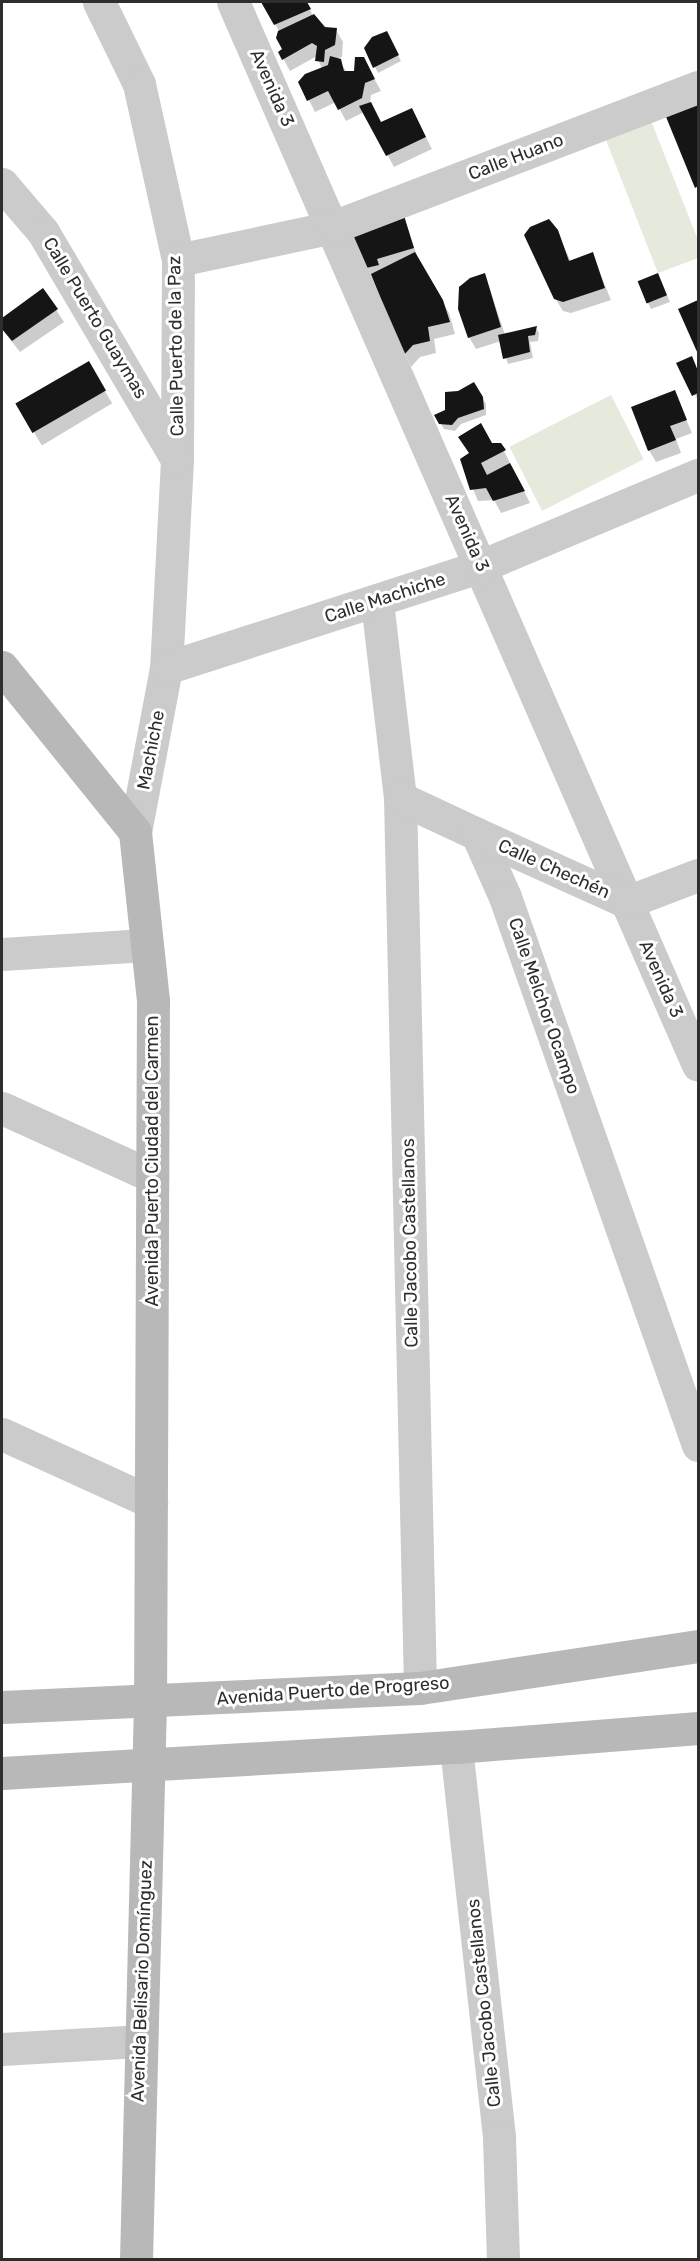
<!DOCTYPE html>
<html>
<head>
<meta charset="utf-8">
<style>
	body { margin:0 }
	#map { position:relative; width:700px; height:2261px; overflow:hidden; background:#fff; font-family:Rubik,sans-serif }
	div>[style] { position:absolute }
	[style*='--x'] { left:calc(var(--x)*1px); top:calc(var(--y)*1px); width:calc(var(--w)*1px); rotate:calc(var(--a)*1deg) }
	.green>* { inset:0; background:#e5eadd; transform-origin:0 0 }
	.shadow>* { inset:0; background:#0003; transform-origin:0 0 }
	.building>* { inset:0; background:#151515; transform-origin:0 0 }
	.minor>* { height:33px; margin:-16.5px; padding:0 16.5px; transform-origin:16.5px; border-radius:16.5px; background:#cbcbcb }
	.secondary>* { height:33px; margin:-16.5px; padding:0 16.5px; transform-origin:16.5px; border-radius:16.5px; background:#b8b8b8 }
	span { translate:-50% -50%; white-space:nowrap; text-align:center; line-height:1.15; -webkit-text-stroke:6px #fff; paint-order:stroke }
	.street-label { font-size:18px; color:#2e2e2e }
	.frame { position:absolute; inset:0; border:3px solid #2e2e2e; pointer-events:none }
</style>
</head>
<body>
<div id="map">
	<div class="green">
		<i style="clip-path:polygon(650px 118px,698px 240px,698px 258px,658px 273px,604px 135px)"></i>
		<i style="left:611px;top:395px;width:72px;height:114px;rotate:63deg"></i>
	</div>
	<div class="shadow">
		<i style="clip-path:polygon(263px 2px,307px 2px,313px 17px,324px 29px,336px 30px,343px 42px,342px 57px,337px 59px,347px 72px,370px 71px,381px 91px,371px 95px,370px 103px,381px 123px,418px 122px,432px 149px,394px 167px,364px 112px,346px 121px,336px 102px,315px 112px,309px 100px,322px 69px,317px 56px,290px 71px,280px 53px,284px 49px,279px 31px)"></i>
		<i style="clip-path:polygon(389px 38px,401px 61px,378px 73px,375px 67px)"></i>
		<i style="clip-path:polygon(693px 97px,698px 107px,698px 190px,664px 108px)"></i>
		<i style="clip-path:polygon(401px 211px,419px 261px,449px 313px,455px 334px,434px 339px,436px 353px,420px 357px,411px 367px,367px 267px)"></i>
		<i style="clip-path:polygon(557px 231px,571px 262px,592px 254px,611px 300px,571px 313px,563px 311px,555px 298px)"></i>
		<i style="clip-path:polygon(485px 274px,505px 335px,536px 328px,539px 333px,538px 341px,530px 342px,533px 358px,508px 364px,501px 341px,476px 349px,469px 337px)"></i>
		<i style="clip-path:polygon(661px 281px,670px 302px,651px 309px,648px 303px)"></i>
		<i style="clip-path:polygon(43px 290px,64px 322px,20px 352px,2px 329px,2px 320px)"></i>
		<i style="clip-path:polygon(698px 302px,698px 350px,680px 310px)"></i>
		<i style="left:88px;top:363px;width:47px;height:82px;rotate:59deg"></i>
		<i style="clip-path:polygon(678px 363px,694px 363px,698px 373px,698px 400px)"></i>
		<i style="clip-path:polygon(473px 384px,486px 404px,486px 415px,461px 424px,455px 431px,444px 429px,436px 415px,447px 411px,459px 392px)"></i>
		<i style="clip-path:polygon(674px 392px,692px 433px,676px 439px,681px 453px,656px 462px,649px 450px)"></i>
		<i style="clip-path:polygon(491px 445px,504px 451px,530px 503px,501px 513px,494px 500px,478px 501px,461px 460px)"></i>
	</div>
	<div class="building">
		<i style="clip-path:polygon(261px 2px,307px 2px,311px 9px,274px 25px)"></i>
		<i style="clip-path:polygon(314px 14px,325px 27px,337px 28px,335px 45px,325px 50px,324px 62px,315px 61px,317px 46px,312px 43px,282px 60px,278px 52px,282px 49px,276px 38px,278px 31px)"></i>
		<i style="clip-path:polygon(387px 31px,399px 55px,373px 68px,364px 48px,372px 37px)"></i>
		<i style="clip-path:polygon(330px 56px,341px 59px,344px 71px,354px 71px,355px 57px,364px 57px,375px 79px,365px 83px,362px 98px,338px 110px,328px 91px,307px 101px,298px 82px,305px 74px,328px 65px)"></i>
		<i style="clip-path:polygon(693px 95px,698px 108px,698px 186px,695px 188px,662px 107px)"></i>
		<i style="clip-path:polygon(371px 102px,381px 122px,412px 108px,426px 137px,386px 156px,359px 106px)"></i>
		<i style="clip-path:polygon(402px 209px,414px 248px,377px 259px,379px 265px,366px 268px,348px 230px)"></i>
		<i style="clip-path:polygon(549px 219px,558px 230px,569px 261px,593px 252px,605px 288px,563px 302px,554px 299px,524px 235px,530px 227px)"></i>
		<i style="clip-path:polygon(415px 252px,443px 300px,450px 322px,428px 327px,430px 341px,413px 345px,403px 356px,371px 274px)"></i>
		<i style="clip-path:polygon(485px 273px,501px 327px,468px 338px,458px 309px,459px 287px,470px 278px)"></i>
		<i style="left:658px;top:273px;width:24px;height:22px;rotate:68deg"></i>
		<i style="clip-path:polygon(43px 288px,58px 309px,12px 341px,2px 329px,2px 318px)"></i>
		<i style="clip-path:polygon(698px 300px,698px 354px,678px 309px)"></i>
		<i style="clip-path:polygon(537px 326px,535px 335px,528px 336px,530px 352px,503px 359px,498px 335px)"></i>
		<i style="clip-path:polygon(692px 356px,698px 371px,698px 393px,692px 396px,676px 363px)"></i>
		<i style="left:89px;top:361px;width:34px;height:85px;rotate:60deg"></i>
		<i style="clip-path:polygon(474px 382px,483px 397px,484px 409px,458px 418px,452px 425px,439px 424px,434px 415px,445px 410px,445px 392px,458px 391px)"></i>
		<i style="clip-path:polygon(675px 390px,687px 420px,670px 426px,676px 440px,648px 451px,631px 407px)"></i>
		<i style="clip-path:polygon(481px 423px,492px 443px,501px 443px,506px 450px,481px 463px,487px 475px,510px 463px,525px 491px,493px 501px,486px 488px,470px 490px,460px 459px,469px 453px,458px 437px)"></i>
	</div>
	<div class="minor">
		<i style="--x:99;--y:2;--w:91;--a:64"></i>
		<i style="--x:139;--y:84;--w:180;--a:77.5"></i>
		<i style="--x:178;--y:260;--w:200;--a:90.3"></i>
		<i style="--x:177;--y:460;--w:208;--a:93"></i>
		<i style="--x:166;--y:668;--w:167;--a:100.7"></i>
		<i style="--x:233;--y:2;--w:1160;--a:66.37"></i>
		<i style="--x:2;--y:184;--w:63;--a:49.5"></i>
		<i style="--x:43;--y:232;--w:262;--a:59.5"></i>
		<i style="--x:178;--y:260;--w:158;--a:-12"></i>
		<i style="--x:333;--y:227;--w:391;--a:-21"></i>
		<i style="--x:377;--y:602;--w:197;--a:83.3"></i>
		<i style="--x:400;--y:798;--w:890;--a:88.71"></i>
		<i style="--x:166;--y:668;--w:331;--a:-17.9"></i>
		<i style="--x:481;--y:566;--w:235;--a:-22.8"></i>
		<i style="--x:400;--y:798;--w:85;--a:25.1"></i>
		<i style="--x:477;--y:834;--w:69;--a:66"></i>
		<i style="--x:505;--y:897;--w:581;--a:70.6"></i>
		<i style="--x:477;--y:834;--w:165;--a:24.4"></i>
		<i style="--x:627;--y:902;--w:76;--a:-20.8"></i>
		<i style="--x:2;--y:954;--w:144;--a:-3.6"></i>
		<i style="--x:2;--y:1108;--w:165;--a:24.4"></i>
		<i style="--x:2;--y:1434;--w:164;--a:24.5"></i>
		<i style="--x:456;--y:1747;--w:393;--a:83.7"></i>
		<i style="--x:499;--y:2138;--w:122;--a:88.1"></i>
		<i style="--x:2;--y:2049;--w:137;--a:-3.3"></i>
	</div>
	<div class="secondary">
		<i style="--x:2;--y:667;--w:212;--a:51.1"></i>
		<i style="--x:135;--y:832;--w:169;--a:83.9"></i>
		<i style="--x:153;--y:1000;--w:703;--a:90.24"></i>
		<i style="--x:150;--y:1703;--w:557;--a:91.44"></i>
		<i style="--x:2;--y:1707;--w:418;--a:-2.6"></i>
		<i style="--x:420;--y:1688;--w:281;--a:-8.6"></i>
		<i style="--x:2;--y:1773;--w:455;--a:-3.3"></i>
		<i style="--x:456;--y:1747;--w:243;--a:-4.5"></i>
	</div>
	<div class="street-label">
		<span style="left:272px;top:88px;rotate:66deg">Avenida 3</span>
		<span style="left:516px;top:157px;rotate:-21deg">Calle Huano</span>
		<span style="left:95px;top:318px;rotate:59deg">Calle Puerto Guaymas</span>
		<span style="left:176px;top:346px;rotate:-91deg">Calle Puerto de la Paz</span>
		<span style="left:467px;top:533px;rotate:66deg">Avenida 3</span>
		<span style="left:385px;top:598px;rotate:-18deg">Calle Machiche</span>
		<span style="left:151px;top:750px;rotate:-79deg">Machiche</span>
		<span style="left:554px;top:869px;rotate:24deg">Calle Chechén</span>
		<span style="left:661px;top:979px;rotate:66deg">Avenida 3</span>
		<span style="left:544px;top:1006px;rotate:71deg">Calle Melchor Ocampo</span>
		<span style="left:152px;top:1161px;rotate:-90deg">Avenida Puerto Ciudad del Carmen</span>
		<span style="left:410px;top:1243px;rotate:-91deg">Calle Jacobo Castellanos</span>
		<span style="left:333px;top:1691px;rotate:-4deg">Avenida Puerto de Progreso</span>
		<span style="left:142px;top:1981px;rotate:-88deg">Avenida Belisario Domínguez</span>
		<span style="left:484px;top:2003px;rotate:-96deg">Calle Jacobo Castellanos</span>
	</div>
	<div class="frame"></div>
</div>
</body>
</html>
